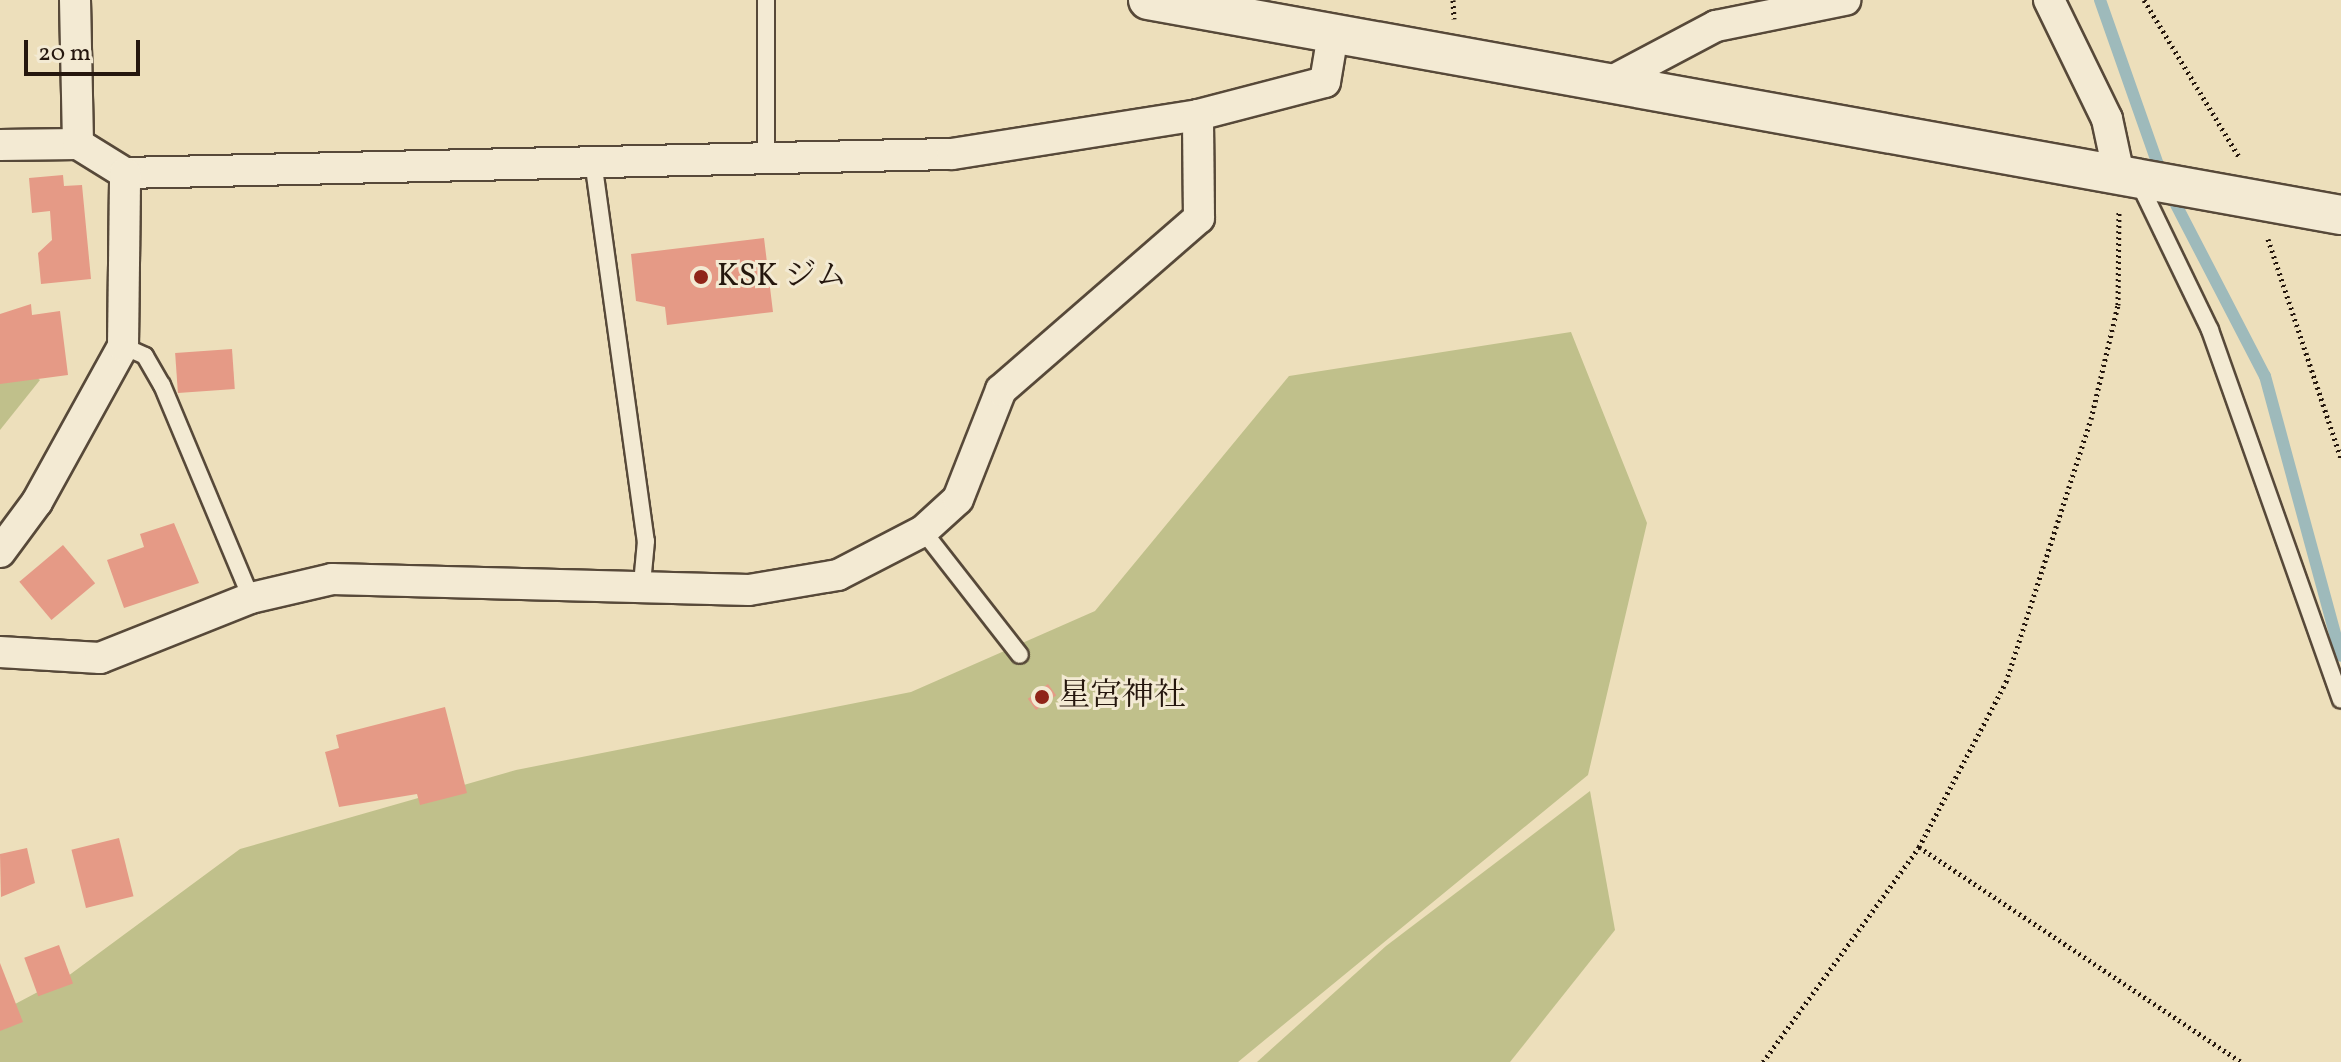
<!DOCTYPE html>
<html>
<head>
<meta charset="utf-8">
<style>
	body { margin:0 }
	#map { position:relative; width:2341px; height:1062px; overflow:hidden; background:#eddfbb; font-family:Vollkorn,"Noto Serif JP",serif }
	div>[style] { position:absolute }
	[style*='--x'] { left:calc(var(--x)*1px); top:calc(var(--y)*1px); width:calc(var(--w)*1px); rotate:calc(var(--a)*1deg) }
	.green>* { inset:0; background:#c0c08b }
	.stream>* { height:12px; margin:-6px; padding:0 6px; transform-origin:6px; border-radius:6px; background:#9ebabb }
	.building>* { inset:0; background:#e59a86; transform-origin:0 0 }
	.path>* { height:5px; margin-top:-2.5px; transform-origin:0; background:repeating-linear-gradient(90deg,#25170e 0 2px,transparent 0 6px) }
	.roads { filter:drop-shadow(2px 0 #574939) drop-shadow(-2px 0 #574939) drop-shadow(0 2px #574939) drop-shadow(0 -2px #574939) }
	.service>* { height:16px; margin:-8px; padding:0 8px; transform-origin:8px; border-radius:8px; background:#f3ead3 }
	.minor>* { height:30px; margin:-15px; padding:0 15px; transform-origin:15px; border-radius:15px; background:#f3ead3 }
	.tertiary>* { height:38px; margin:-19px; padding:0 19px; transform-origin:19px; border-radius:19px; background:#f3ead3 }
	.dots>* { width:22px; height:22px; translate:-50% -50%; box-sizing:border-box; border:4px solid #f3ead3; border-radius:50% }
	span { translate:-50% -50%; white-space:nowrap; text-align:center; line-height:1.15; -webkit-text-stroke:6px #f3ead3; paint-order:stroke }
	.poi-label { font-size:32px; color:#25170e }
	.left { translate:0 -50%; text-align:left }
	.scale { position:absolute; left:24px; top:40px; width:116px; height:36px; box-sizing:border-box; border:4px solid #25170e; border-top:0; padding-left:10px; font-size:24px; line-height:28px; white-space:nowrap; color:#25170e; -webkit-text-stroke:6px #f3ead3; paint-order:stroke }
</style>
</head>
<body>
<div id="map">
	<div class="green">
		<i style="clip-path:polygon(1571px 332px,1647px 523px,1588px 775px,1238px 1062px,0 1062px,0 1012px,68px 976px,240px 849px,516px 770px,911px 692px,1095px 611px,1289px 376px)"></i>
		<i style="clip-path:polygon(0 354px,40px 380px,0 430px)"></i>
		<i style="clip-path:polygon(1590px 791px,1615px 930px,1510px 1062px,1257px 1062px,1386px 946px)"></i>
	</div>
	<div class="stream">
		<i style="--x:2100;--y:0;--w:187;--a:70.6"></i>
		<i style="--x:2170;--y:193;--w:206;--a:62.6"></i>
		<i style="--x:2265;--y:376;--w:290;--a:74.8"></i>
	</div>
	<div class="building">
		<i style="clip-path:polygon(63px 175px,64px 186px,82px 185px,91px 279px,41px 284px,38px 253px,52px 240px,50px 211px,32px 213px,29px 178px)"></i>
		<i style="clip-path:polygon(764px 238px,773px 312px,667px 325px,665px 307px,636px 301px,631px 254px)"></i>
		<i style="clip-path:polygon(31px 304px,32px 315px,60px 311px,68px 375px,0 384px,0 314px)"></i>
		<i style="left:232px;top:349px;width:40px;height:57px;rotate:86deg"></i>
		<i style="clip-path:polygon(174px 523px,199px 583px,124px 608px,107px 560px,144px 547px,140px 534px)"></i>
		<i style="left:63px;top:545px;width:50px;height:57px;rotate:50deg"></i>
		<i style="left:1048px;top:684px;width:14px;height:25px;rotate:54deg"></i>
		<i style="clip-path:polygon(445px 707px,467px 793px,420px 805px,417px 794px,339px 807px,325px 752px,339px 748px,336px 735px)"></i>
		<i style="left:119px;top:838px;width:60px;height:49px;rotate:76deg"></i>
		<i style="clip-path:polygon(27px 848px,35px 883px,1px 897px,0 854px)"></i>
		<i style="left:59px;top:945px;width:41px;height:37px;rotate:70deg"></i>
		<i style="clip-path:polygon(0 963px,23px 1022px,0 1031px)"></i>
	</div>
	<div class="path">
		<i style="--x:1453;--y:0;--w:19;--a:87"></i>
		<i style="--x:2144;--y:0;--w:184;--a:58.8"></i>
		<i style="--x:2268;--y:239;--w:231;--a:71.6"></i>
		<i style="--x:1919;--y:847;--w:387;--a:33.7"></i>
		<i style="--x:1763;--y:1062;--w:266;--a:-54"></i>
		<i style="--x:1919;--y:847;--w:187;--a:-62.2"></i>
		<i style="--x:2006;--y:682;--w:276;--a:-72.1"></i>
		<i style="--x:2091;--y:419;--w:117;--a:-76.7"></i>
		<i style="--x:2118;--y:305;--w:93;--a:-89.4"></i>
	</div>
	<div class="roads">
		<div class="service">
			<i style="--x:766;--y:162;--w:162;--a:-90"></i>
			<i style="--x:594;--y:168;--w:377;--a:82.1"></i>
			<i style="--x:646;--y:541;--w:43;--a:95.3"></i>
			<i style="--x:2139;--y:183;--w:163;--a:64.2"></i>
			<i style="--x:2210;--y:330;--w:392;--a:70.5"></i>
			<i style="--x:123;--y:346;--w:24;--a:24"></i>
			<i style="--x:145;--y:356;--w:34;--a:60"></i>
			<i style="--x:162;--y:385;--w:231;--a:67.3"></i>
			<i style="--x:923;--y:531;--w:157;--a:52"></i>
		</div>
		<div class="minor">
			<i style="--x:75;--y:0;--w:144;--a:88.8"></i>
			<i style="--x:2049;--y:0;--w:132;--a:64"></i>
			<i style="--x:2107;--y:119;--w:57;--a:77.9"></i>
			<i style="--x:1612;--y:81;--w:118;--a:-27.9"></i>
			<i style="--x:1716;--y:26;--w:132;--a:-11.4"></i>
			<i style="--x:0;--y:145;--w:78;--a:-0.7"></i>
			<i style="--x:78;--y:144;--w:55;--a:31.7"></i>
			<i style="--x:125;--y:173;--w:827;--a:-1.32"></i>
			<i style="--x:952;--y:154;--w:249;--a:-9"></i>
			<i style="--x:1198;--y:115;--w:131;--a:-14.6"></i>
			<i style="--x:1325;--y:82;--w:49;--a:-80.5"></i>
			<i style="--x:0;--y:552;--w:62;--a:-53.5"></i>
			<i style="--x:37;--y:502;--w:178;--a:-61.1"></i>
			<i style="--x:123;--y:346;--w:173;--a:-89.3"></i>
			<i style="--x:0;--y:652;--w:100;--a:3.4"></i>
			<i style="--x:100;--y:658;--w:162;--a:-21.7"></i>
			<i style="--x:251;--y:598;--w:83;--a:-13.2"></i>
			<i style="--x:332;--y:579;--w:417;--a:1.5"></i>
			<i style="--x:749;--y:590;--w:90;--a:-9.6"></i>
			<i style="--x:838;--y:575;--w:96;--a:-27.4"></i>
			<i style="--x:923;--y:531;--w:47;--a:-42.4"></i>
			<i style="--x:958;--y:499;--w:117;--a:-68.5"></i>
			<i style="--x:1001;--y:390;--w:262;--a:-41"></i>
			<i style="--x:1199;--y:218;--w:103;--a:-90.6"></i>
		</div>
		<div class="tertiary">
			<i style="--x:1148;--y:0;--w:1212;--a:10.22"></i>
		</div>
	</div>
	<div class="dots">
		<i style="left:701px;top:277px;background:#8f2418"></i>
		<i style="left:1042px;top:697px;background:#8f2418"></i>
	</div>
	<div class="poi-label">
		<span class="left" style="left:717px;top:277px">KSK ジム</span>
		<span class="left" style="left:1058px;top:697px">星宮神社</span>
	</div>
	<div class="scale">20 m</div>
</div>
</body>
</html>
